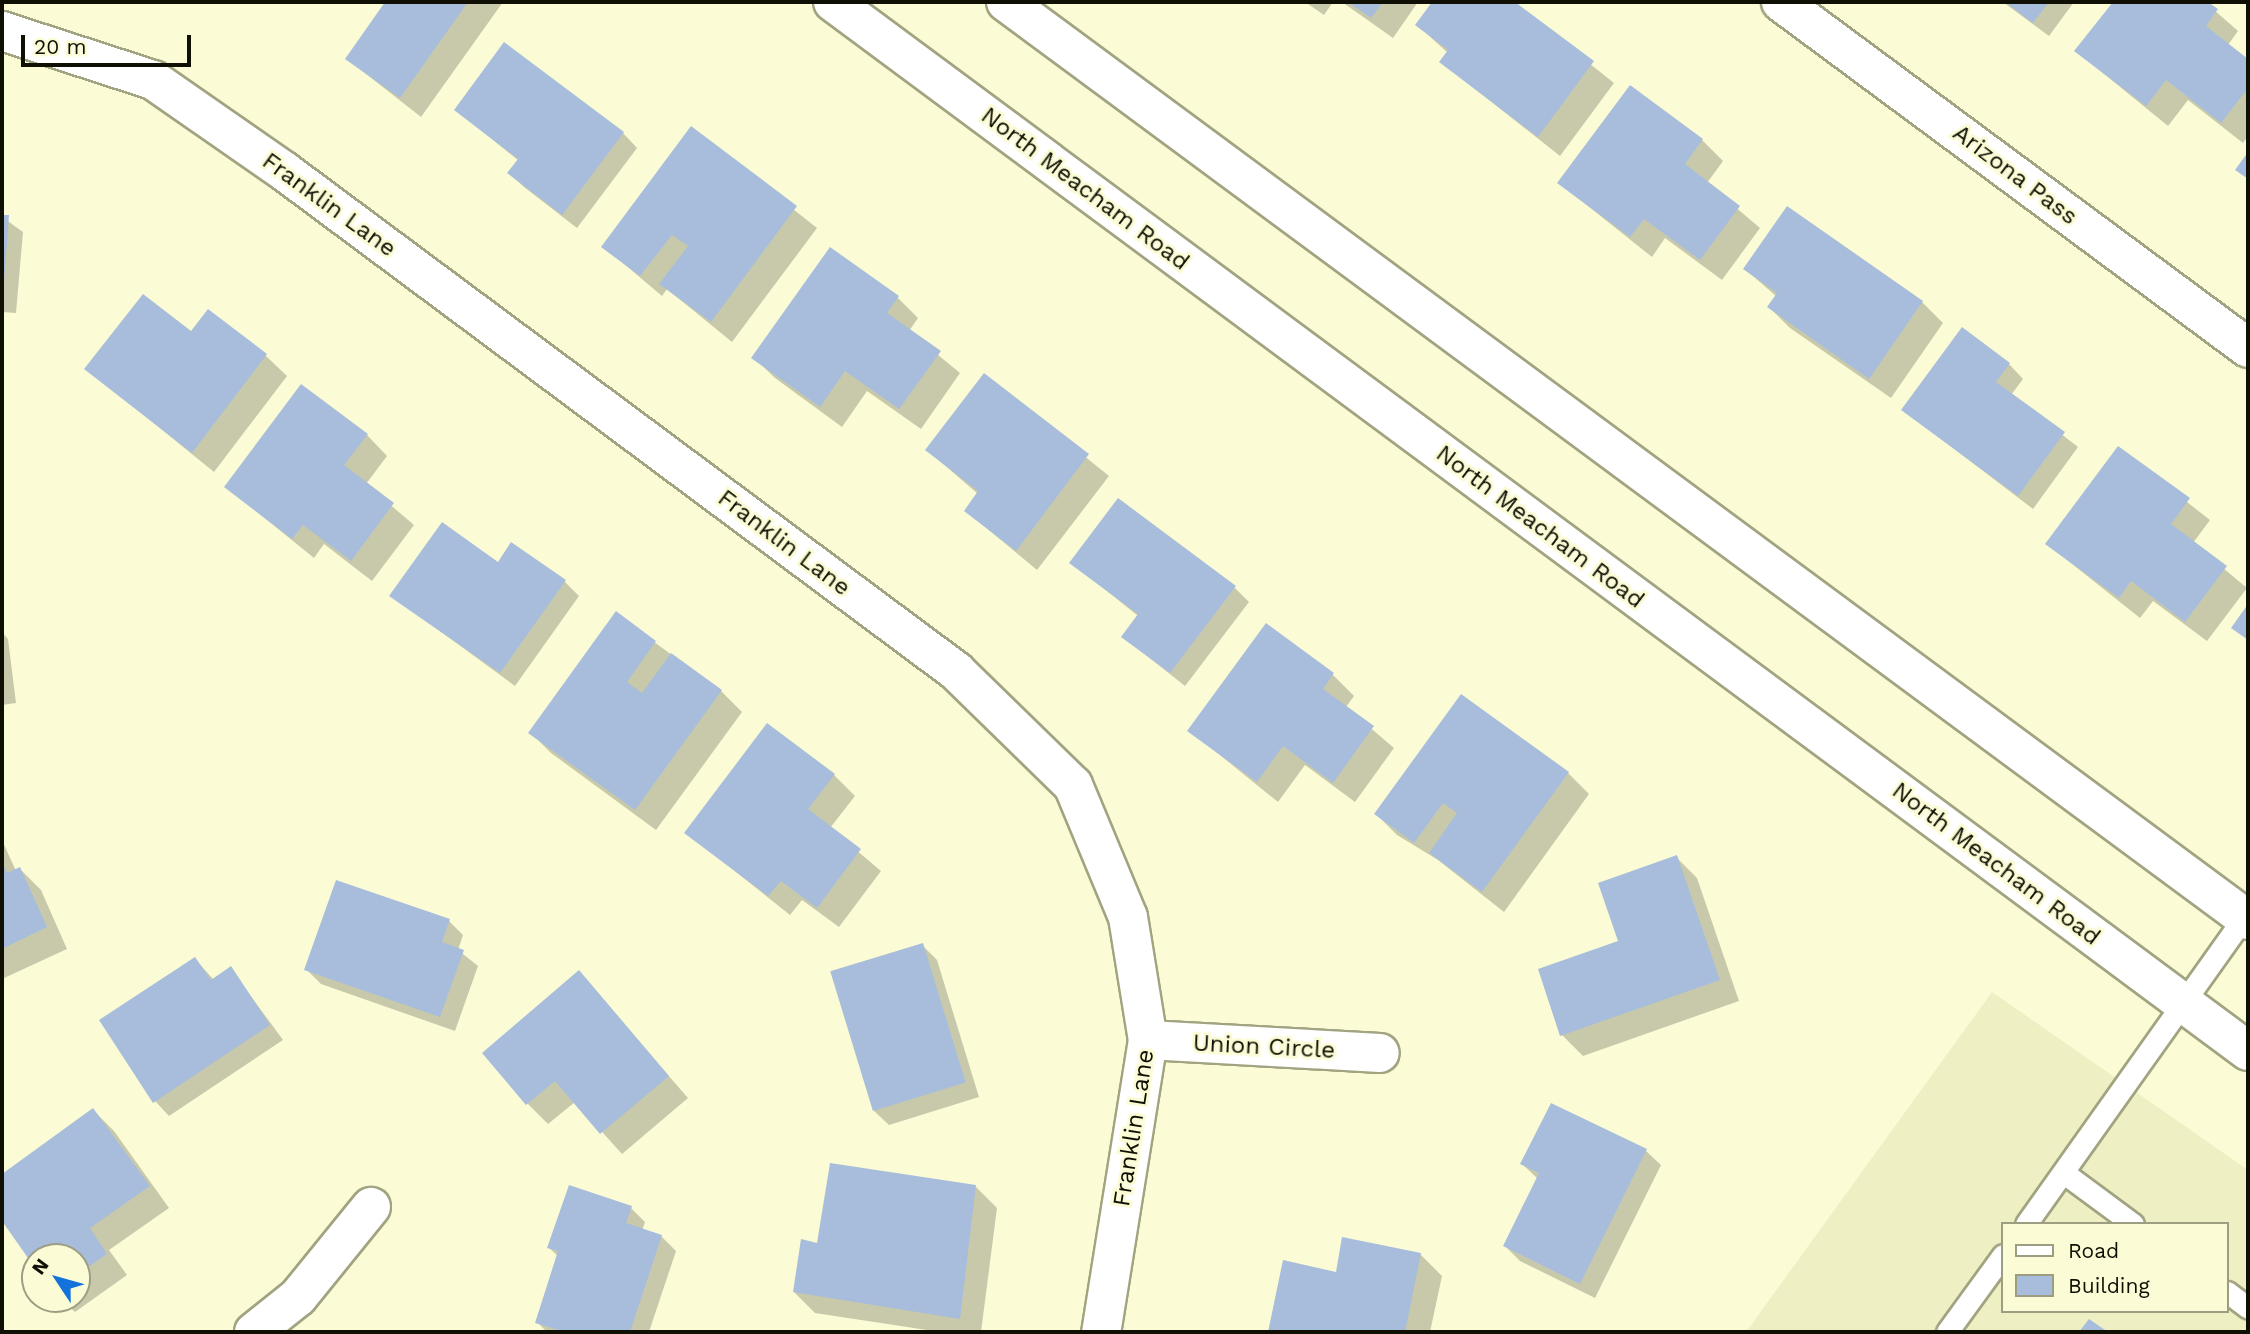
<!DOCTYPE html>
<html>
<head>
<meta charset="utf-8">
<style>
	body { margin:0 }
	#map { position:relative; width:2250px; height:1334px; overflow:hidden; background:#fbfcd6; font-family:"Work Sans",sans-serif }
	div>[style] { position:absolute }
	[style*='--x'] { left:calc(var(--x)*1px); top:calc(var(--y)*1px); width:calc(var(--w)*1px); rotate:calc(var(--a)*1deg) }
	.built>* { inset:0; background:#eeefc3 }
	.shadow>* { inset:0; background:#0003 }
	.building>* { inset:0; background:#a7bddb; transform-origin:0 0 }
	.roads { filter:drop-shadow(2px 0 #a2a380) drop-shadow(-2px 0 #a2a380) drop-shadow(0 2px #a2a380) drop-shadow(0 -2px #a2a380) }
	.lane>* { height:21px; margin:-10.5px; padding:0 10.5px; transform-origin:10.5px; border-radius:10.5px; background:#fff }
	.street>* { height:38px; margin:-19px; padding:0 19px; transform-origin:19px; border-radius:19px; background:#fff }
	.secondary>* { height:38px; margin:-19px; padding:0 19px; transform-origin:19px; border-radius:19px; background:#fff }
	span { translate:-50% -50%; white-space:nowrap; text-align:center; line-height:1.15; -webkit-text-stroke:6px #fbfcd6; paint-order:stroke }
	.street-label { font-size:24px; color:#0f0f04 }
	.frame { position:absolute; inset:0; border:4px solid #0f0f04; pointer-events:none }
	.legend { position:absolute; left:2001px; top:1222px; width:228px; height:91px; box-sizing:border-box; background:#fbfcd6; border:2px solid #9d9d82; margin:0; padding:9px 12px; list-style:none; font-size:21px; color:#0f0f04 }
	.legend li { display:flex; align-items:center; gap:14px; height:35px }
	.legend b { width:35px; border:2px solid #9d9d82 }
	.north { position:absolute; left:21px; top:1243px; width:70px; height:70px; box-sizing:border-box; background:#fbfcd6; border:2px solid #9d9d82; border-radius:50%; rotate:306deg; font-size:19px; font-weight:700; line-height:28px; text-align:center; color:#0f0f04 }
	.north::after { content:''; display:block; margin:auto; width:24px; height:32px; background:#1472db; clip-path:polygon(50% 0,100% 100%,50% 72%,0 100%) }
	.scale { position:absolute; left:21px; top:35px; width:170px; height:32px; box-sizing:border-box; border:4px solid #0f0f04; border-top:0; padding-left:9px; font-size:21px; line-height:24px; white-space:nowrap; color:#0f0f04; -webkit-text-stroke:5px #fbfcd6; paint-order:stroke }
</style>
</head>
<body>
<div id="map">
	<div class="built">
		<i style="clip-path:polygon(evenodd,1992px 992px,2248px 1170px,2248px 1332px,1746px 1332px,1992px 992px,2003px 1224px,2227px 1224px,2227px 1311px,2003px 1311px,2003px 1224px)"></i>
	</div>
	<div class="shadow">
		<i style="clip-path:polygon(388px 2px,503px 2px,421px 117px,347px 59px)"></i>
		<i style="clip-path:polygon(1305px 2px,1333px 2px,1324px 15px)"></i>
		<i style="clip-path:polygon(1342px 2px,1418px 2px,1393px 38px)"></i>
		<i style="clip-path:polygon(1435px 2px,1512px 2px,1614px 83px,1560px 156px,1441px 62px,1448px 53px,1417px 25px)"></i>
		<i style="clip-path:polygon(2003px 2px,2074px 2px,2049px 36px)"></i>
		<i style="clip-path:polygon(2115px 2px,2205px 2px,2238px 31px,2228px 45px,2248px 61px,2248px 136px,2243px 143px,2188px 100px,2168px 126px,2076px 51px)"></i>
		<i style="clip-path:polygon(456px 110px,623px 133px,637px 148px,577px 228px,524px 187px,509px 173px,519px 161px)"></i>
		<i style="clip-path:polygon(692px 129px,817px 228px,732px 342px,667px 289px,662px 296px,604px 247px)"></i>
		<i style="clip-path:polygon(1702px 140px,1723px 161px,1707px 183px,1760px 228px,1722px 280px,1665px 238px,1652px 257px,1559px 183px)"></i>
		<i style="clip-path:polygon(2px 217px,23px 232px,16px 313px,2px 312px)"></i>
		<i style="clip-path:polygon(1745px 269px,1922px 302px,1943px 323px,1891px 398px,1790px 328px,1769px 307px,1777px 297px)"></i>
		<i style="clip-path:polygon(898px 298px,918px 318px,909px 331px,960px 373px,921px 429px,867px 391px,842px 427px,775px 378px,754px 358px)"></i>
		<i style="clip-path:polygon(191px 333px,266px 356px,287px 376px,214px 472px,87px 369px)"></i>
		<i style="clip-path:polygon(2009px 364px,2023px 379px,2011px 395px,2078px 447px,2033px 509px,1903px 410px)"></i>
		<i style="clip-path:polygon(984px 375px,1109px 476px,1037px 570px,966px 511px,978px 494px,927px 450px)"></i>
		<i style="clip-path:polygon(367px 435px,387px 456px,366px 484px,414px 525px,372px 581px,324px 544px,314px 558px,226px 487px)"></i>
		<i style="clip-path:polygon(2118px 448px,2210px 520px,2193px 543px,2247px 588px,2207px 641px,2153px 601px,2140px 618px,2047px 544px)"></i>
		<i style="clip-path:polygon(1072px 563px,1235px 588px,1249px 602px,1185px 686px,1123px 637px,1138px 616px)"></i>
		<i style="clip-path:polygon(499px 564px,564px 581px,579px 596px,515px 686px,392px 596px)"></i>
		<i style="clip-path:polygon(616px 614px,721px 691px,742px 712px,656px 830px,551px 753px,530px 732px)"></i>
		<i style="clip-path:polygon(1266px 625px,1333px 675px,1354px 696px,1346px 707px,1394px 748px,1355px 802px,1305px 765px,1278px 802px,1189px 730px)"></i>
		<i style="clip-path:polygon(2px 632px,8px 639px,16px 703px,2px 705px)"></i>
		<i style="clip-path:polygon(1461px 696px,1568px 773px,1589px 794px,1504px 912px,1438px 860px,1397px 835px,1376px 814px)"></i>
		<i style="clip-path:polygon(834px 775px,855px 796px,830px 828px,881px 871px,839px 927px,802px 900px,790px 915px,687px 833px)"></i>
		<i style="clip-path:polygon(2px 840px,16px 871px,20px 869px,41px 890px,67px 949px,2px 979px)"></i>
		<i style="clip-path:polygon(1676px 857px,1697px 878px,1739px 1001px,1583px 1056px,1562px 1035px)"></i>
		<i style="clip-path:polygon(449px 921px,463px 935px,458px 950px,478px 966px,455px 1031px,321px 984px,306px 969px)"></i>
		<i style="clip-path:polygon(922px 945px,937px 960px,979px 1097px,889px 1125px,874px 1111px)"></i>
		<i style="clip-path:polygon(195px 959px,214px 980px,231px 969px,283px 1040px,169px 1116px,155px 1101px)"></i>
		<i style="clip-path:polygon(579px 973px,688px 1098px,622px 1154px,575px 1102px,548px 1124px,527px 1103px)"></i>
		<i style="clip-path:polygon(93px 1110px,114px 1131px,169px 1208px,109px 1250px,127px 1275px,75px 1312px,61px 1299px,77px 1299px,77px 1257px,35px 1257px,35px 1265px,2px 1218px,2px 1177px)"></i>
		<i style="clip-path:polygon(1646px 1151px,1661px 1165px,1595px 1298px,1520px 1261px,1505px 1246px,1537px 1178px,1522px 1164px)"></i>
		<i style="clip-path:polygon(976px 1187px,997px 1208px,981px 1332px,940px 1332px,815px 1313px,794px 1292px,819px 1245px)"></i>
		<i style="clip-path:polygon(631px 1208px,645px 1222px,642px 1231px,661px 1236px,676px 1251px,649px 1332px,547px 1332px,537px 1322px,558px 1256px,549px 1248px)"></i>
		<i style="clip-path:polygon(1421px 1255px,1442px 1276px,1430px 1332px,1270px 1332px,1285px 1262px,1337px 1274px)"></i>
	</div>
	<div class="building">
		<i style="clip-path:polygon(385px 2px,468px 2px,400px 98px,345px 59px)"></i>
		<i style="clip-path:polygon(1348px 2px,1383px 2px,1371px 18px)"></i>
		<i style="clip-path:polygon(1432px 2px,1515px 2px,1594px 61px,1538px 137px,1439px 62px,1448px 50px,1415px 25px)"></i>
		<i style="clip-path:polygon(2005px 2px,2049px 2px,2033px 23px)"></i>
		<i style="clip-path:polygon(2113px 2px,2208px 2px,2218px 9px,2206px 26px,2248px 59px,2248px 88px,2221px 123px,2166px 80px,2146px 106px,2074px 51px)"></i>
		<i style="clip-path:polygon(504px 42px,624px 132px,562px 215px,507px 173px,518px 159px,454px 110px)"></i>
		<i style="clip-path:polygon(1630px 85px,1703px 139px,1685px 164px,1740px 206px,1700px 260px,1644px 219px,1630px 237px,1557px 183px)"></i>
		<i style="clip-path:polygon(691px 126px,797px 206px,711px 322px,659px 284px,688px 246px,672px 235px,640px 276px,601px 247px)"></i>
		<i style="clip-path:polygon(2248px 152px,2248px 179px,2235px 170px)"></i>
		<i style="clip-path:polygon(1787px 206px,1923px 301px,1869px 379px,1767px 307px,1777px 293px,1743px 269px)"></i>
		<i style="clip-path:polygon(2px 215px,9px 215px,4px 282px,2px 282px)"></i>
		<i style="clip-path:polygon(830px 247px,899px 296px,887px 313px,941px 351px,899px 409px,845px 371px,820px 407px,751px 358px)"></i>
		<i style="clip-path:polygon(143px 294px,191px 331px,208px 309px,267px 354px,192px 453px,84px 369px)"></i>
		<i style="clip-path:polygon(1962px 327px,2010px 363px,1996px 382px,2065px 432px,2018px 496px,1901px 410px)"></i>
		<i style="clip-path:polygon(984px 373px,1089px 454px,1016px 551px,964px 511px,978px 491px,925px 450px)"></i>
		<i style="clip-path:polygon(301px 384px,368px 434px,344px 465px,394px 503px,351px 561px,303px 525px,292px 539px,224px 487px)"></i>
		<i style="clip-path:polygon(2118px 446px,2190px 498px,2171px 524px,2227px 566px,2185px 622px,2131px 581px,2119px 598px,2045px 544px)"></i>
		<i style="clip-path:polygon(1118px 498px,1236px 586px,1170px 673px,1121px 637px,1138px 614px,1069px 563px)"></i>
		<i style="clip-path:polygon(442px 522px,498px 562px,511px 542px,566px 580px,500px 673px,389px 596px)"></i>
		<i style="clip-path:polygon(2248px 604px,2248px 640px,2231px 628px)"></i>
		<i style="clip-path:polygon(616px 611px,656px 641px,627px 682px,642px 693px,671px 653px,722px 690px,635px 810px,528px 733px)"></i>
		<i style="clip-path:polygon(1266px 623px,1334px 673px,1323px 689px,1374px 726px,1333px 783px,1283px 746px,1257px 782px,1187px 731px)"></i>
		<i style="clip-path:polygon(1461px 694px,1569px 772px,1482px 892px,1429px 853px,1457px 813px,1443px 803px,1414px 843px,1374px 814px)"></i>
		<i style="clip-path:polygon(767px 723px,835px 774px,808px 809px,861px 849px,817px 908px,781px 881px,768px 896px,684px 833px)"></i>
		<i style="clip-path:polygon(1677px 855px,1720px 980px,1560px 1036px,1538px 969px,1618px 941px,1598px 883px)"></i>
		<i style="clip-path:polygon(2px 862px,7px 873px,20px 867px,47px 927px,2px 949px)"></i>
		<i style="clip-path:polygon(336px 880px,450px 919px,442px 942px,464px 950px,440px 1017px,304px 970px)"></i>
		<i style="left:923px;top:943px;width:146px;height:97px;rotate:73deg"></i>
		<i style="clip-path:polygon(195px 957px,211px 980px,231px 966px,270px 1025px,153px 1103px,99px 1020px)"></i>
		<i style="clip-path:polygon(579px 970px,669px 1076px,600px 1134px,555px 1081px,526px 1105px,482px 1053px)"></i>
		<i style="clip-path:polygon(1551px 1103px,1647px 1149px,1580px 1284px,1503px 1246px,1539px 1173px,1520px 1164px)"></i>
		<i style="clip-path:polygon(93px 1108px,150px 1186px,90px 1228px,107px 1254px,77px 1275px,77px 1257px,35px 1257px,35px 1268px,2px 1221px,2px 1174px)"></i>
		<i style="clip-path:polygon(830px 1163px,976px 1185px,960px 1319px,793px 1292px,801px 1239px,817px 1243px)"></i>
		<i style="clip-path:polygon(569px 1185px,632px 1206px,626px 1223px,662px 1235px,630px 1332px,565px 1332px,535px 1323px,558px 1251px,547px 1248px)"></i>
		<i style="clip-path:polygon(1342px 1237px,1421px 1253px,1405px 1332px,1268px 1332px,1283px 1260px,1336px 1272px)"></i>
		<i style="clip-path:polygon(2089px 1319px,2108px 1332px,2079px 1332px)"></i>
	</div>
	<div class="roads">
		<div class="lane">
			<i style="--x:2064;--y:1173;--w:86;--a:36.5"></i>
			<i style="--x:2026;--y:1224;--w:377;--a:-54.6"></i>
			<i style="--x:2227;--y:1292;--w:26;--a:37"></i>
			<i style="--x:1947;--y:1332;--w:95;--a:-54"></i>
		</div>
		<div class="street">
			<i style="--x:1781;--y:2;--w:581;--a:36.53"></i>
			<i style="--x:2;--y:31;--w:159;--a:18"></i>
			<i style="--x:153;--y:80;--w:160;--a:34.8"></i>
			<i style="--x:284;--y:171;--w:838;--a:36.65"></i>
			<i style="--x:956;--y:671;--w:163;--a:44.3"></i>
			<i style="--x:1073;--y:785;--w:143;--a:67.4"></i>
			<i style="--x:1128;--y:917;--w:125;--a:80.8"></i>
			<i style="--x:1148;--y:1040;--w:296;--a:99.1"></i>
			<i style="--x:1148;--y:1040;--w:232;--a:3.2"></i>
			<i style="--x:254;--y:1332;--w:56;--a:-38.5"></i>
			<i style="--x:298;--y:1297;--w:116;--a:-51"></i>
		</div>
		<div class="secondary">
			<i style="--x:833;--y:2;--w:1761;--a:36.55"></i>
			<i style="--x:1006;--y:2;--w:1544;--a:36.47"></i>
		</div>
	</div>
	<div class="street-label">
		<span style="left:2015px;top:175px;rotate:37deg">Arizona Pass</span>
		<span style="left:1085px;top:189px;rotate:37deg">North Meacham Road</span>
		<span style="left:329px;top:205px;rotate:36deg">Franklin Lane</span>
		<span style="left:1540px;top:527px;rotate:37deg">North Meacham Road</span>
		<span style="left:784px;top:543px;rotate:37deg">Franklin Lane</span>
		<span style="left:1996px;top:864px;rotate:37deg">North Meacham Road</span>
		<span style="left:1264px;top:1047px;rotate:3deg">Union Circle</span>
		<span style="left:1134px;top:1128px;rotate:-81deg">Franklin Lane</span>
	</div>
	<div class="frame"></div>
	<ul class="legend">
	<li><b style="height:9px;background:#fff"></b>Road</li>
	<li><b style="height:19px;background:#a7bddb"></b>Building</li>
	</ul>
	<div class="north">N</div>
	<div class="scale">20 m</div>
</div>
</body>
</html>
